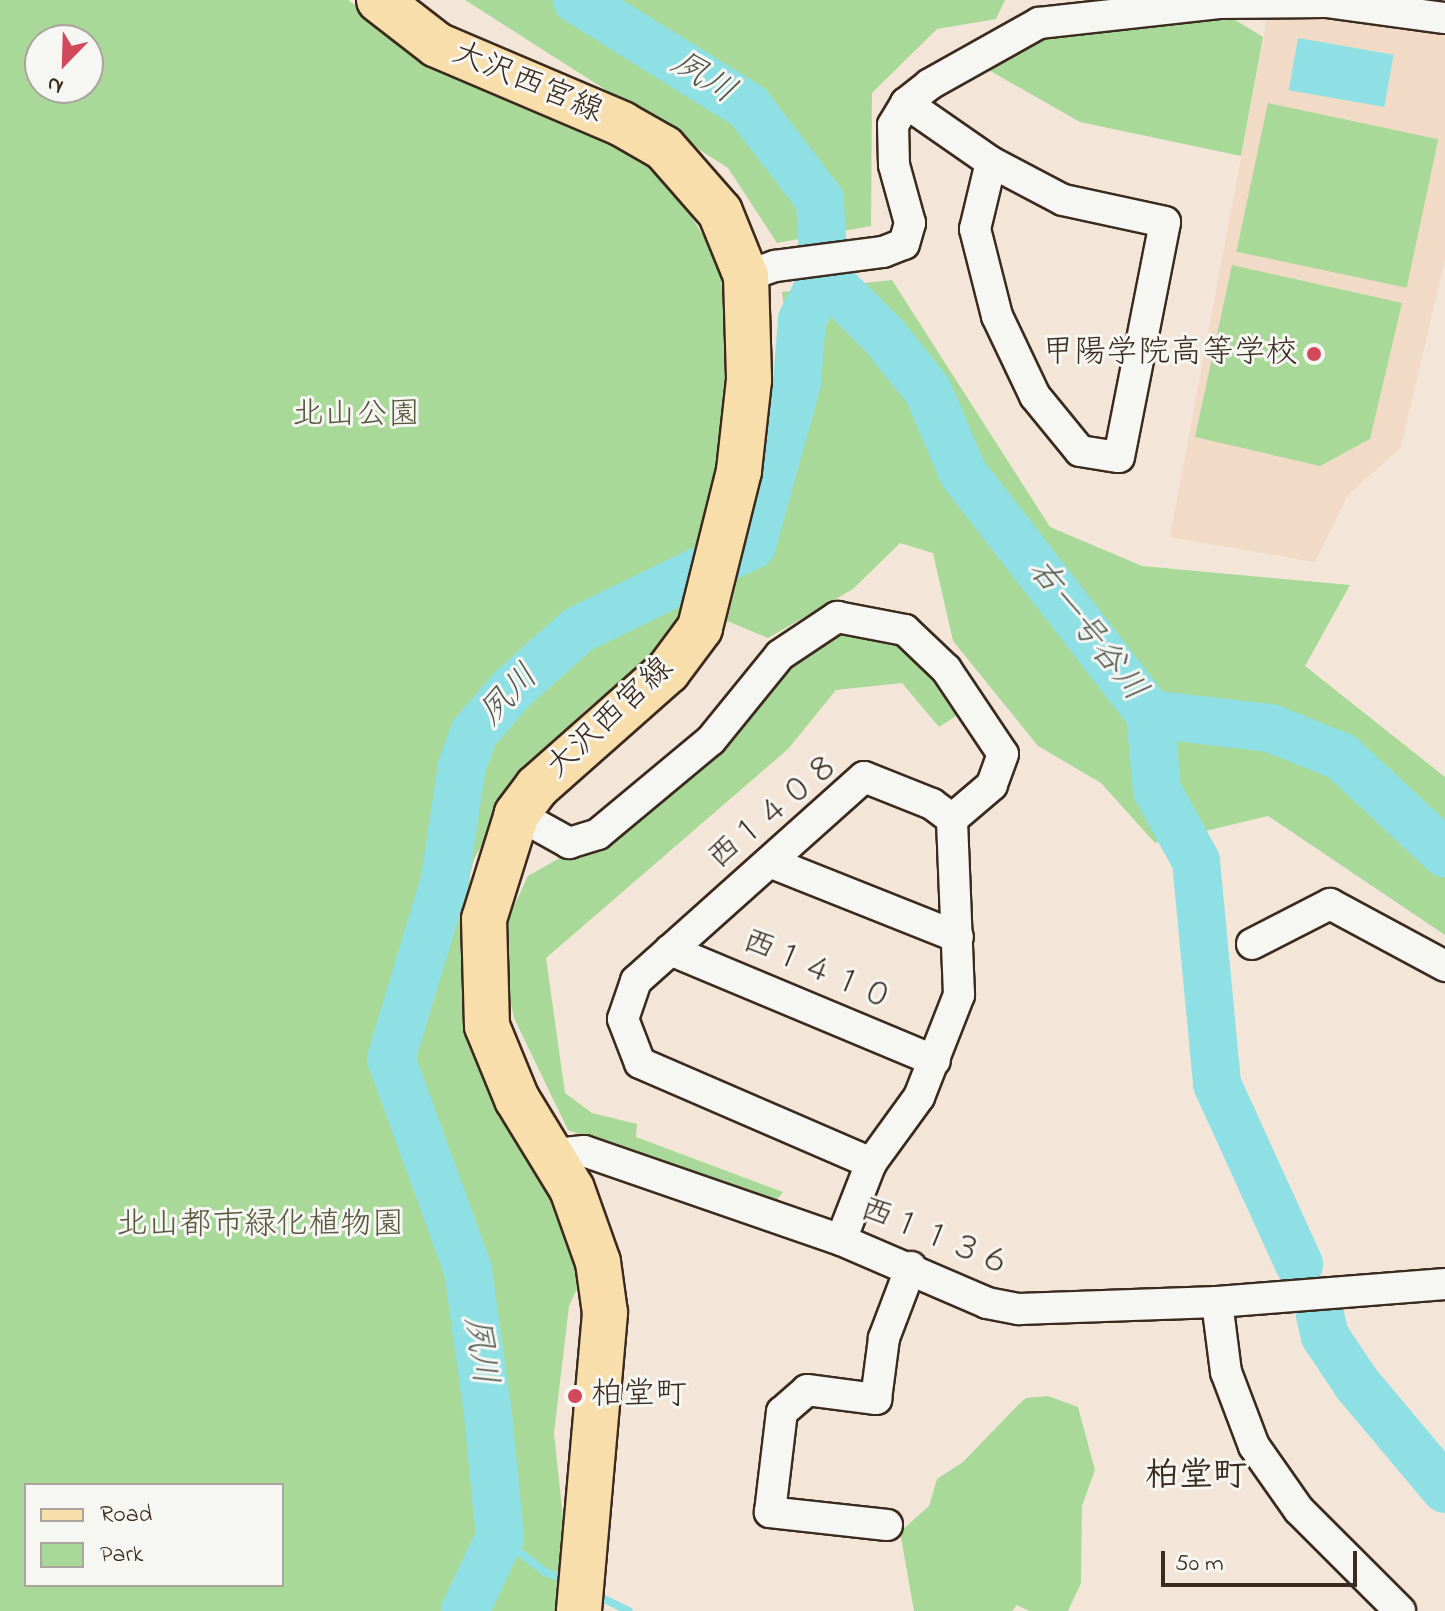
<!DOCTYPE html>
<html>
<head>
<meta charset="utf-8">
<style>
	body { margin:0 }
	#map { position:relative; width:1445px; height:1611px; overflow:hidden; background:#f3e6d8; font-family:"Indie Flower","Klee One",sans-serif }
	div>[style] { position:absolute }
	[style*='--x'] { left:calc(var(--x)*1px); top:calc(var(--y)*1px); width:calc(var(--w)*1px); rotate:calc(var(--a)*1deg) }
	.built>* { inset:0; background:#f1dac6 }
	.green>* { inset:0; background:#a8d999; transform-origin:0 0 }
	.water>* { inset:0; background:#8ee0e5; transform-origin:0 0 }
	.stream>* { height:8px; margin:-4px; padding:0 4px; transform-origin:4px; border-radius:4px; background:#8ee0e5 }
	.river>* { height:48px; margin:-24px; padding:0 24px; transform-origin:24px; border-radius:24px; background:#8ee0e5 }
	.roads { filter:drop-shadow(2px 0 #3b2a1e) drop-shadow(-2px 0 #3b2a1e) drop-shadow(0 2px #3b2a1e) drop-shadow(0 -2px #3b2a1e) }
	.street>* { height:30px; margin:-15px; padding:0 15px; transform-origin:15px; border-radius:15px; background:#f6f6f2 }
	.primary>* { height:44px; margin:-22px; padding:0 22px; transform-origin:22px; border-radius:22px; background:#f8deab }
	.dots>* { width:22px; height:22px; translate:-50% -50%; box-sizing:border-box; border:4px solid #f6f6f2; border-radius:50% }
	span { translate:-50% -50%; white-space:nowrap; text-align:center; line-height:1.15; -webkit-text-stroke:6px #f6f6f2; paint-order:stroke }
	.street-label { font-size:32px; color:#3b2a1e }
	.poi-label { font-size:32px; color:#3b2a1e }
	.right { translate:-100% -50%; text-align:right }
	.left { translate:0 -50%; text-align:left }
	.park-label { font-size:32px; color:#56563d }
	.water-label { font-size:34px; color:#505850; font-style:italic }
	.neighbourhood-label { font-size:34px; color:#3b2a1e; font-weight:700 }
	.legend { position:absolute; left:24px; top:1483px; width:260px; height:104px; box-sizing:border-box; background:#f6f6f2; border:2px solid #aba49d; margin:0; padding:10px 14px; list-style:none; font-size:24px; color:#3b2a1e }
	.legend li { display:flex; align-items:center; gap:16px; height:40px }
	.legend b { width:40px; border:2px solid #aba49d }
	.north { position:absolute; left:24px; top:24px; width:80px; height:80px; box-sizing:border-box; background:#f6f6f2; border:2px solid #aba49d; border-radius:50%; rotate:203deg; font-size:22px; font-weight:700; line-height:32px; text-align:center; color:#3b2a1e }
	.north::after { content:''; display:block; margin:auto; width:28px; height:36px; background:#d1495b; clip-path:polygon(50% 0,100% 100%,50% 72%,0 100%) }
	.scale { position:absolute; left:1161px; top:1551px; width:196px; height:36px; box-sizing:border-box; border:4px solid #3b2a1e; border-top:0; padding-left:10px; font-size:24px; line-height:28px; white-space:nowrap; color:#3b2a1e; -webkit-text-stroke:6px #f6f6f2; paint-order:stroke }
</style>
</head>
<body>
<div id="map">
	<div class="built">
		<i style="clip-path:polygon(1268px 14px,1445px 29px,1445px 260px,1401px 447px,1348px 495px,1315px 562px,1170px 537px)"></i>
	</div>
	<div class="green">
		<i style="clip-path:polygon(evenodd,0 0,348px 0,426px 58px,654px 156px,720px 263px,734px 455px,675px 638px,589px 707px,530px 763px,474px 859px,470px 874px,463px 978px,467px 1003px,549px 1189px,580px 1282px,569px 1306px,554px 1433px,566px 1546px,558px 1611px,0 1611px,0 0,40px 40px,88px 40px,88px 88px,40px 88px,40px 40px,0 0,26px 1485px,282px 1485px,282px 1585px,26px 1585px,26px 1485px)"></i>
		<i style="clip-path:polygon(465px 0,1005px 0,996px 19px,937px 29px,872px 93px,871px 226px,777px 243px,728px 168px)"></i>
		<i style="clip-path:polygon(1227px 15px,1263px 37px,1241px 156px,1080px 122px,980px 65px,1042px 36px)"></i>
		<i style="left:1268px;top:103px;width:174px;height:152px;rotate:12deg"></i>
		<i style="clip-path:polygon(1232px 265px,1402px 303px,1370px 439px,1320px 466px,1195px 437px)"></i>
		<i style="clip-path:polygon(892px 280px,1050px 527px,1142px 566px,1350px 585px,1305px 666px,1445px 777px,1445px 935px,1268px 816px,1155px 843px,1101px 783px,1038px 746px,953px 641px,933px 553px,900px 543px,853px 589px,768px 638px,727px 621px,791px 362px,782px 292px)"></i>
		<i style="clip-path:polygon(844px 631px,890px 635px,934px 671px,959px 714px,939px 727px,902px 683px,836px 690px,788px 749px,546px 958px,565px 1093px,592px 1113px,637px 1124px,636px 1137px,783px 1192px,776px 1201px,568px 1130px,514px 1018px,498px 940px,528px 876px,565px 855px,793px 657px)"></i>
		<i style="clip-path:polygon(1048px 1396px,1078px 1407px,1095px 1470px,1082px 1506px,1081px 1583px,1068px 1611px,1029px 1611px,1017px 1605px,1012px 1611px,914px 1611px,900px 1532px,929px 1506px,937px 1479px,963px 1462px,1019px 1404px,1026px 1398px)"></i>
	</div>
	<div class="water">
		<i style="left:1298px;top:38px;width:97px;height:53px;rotate:10deg"></i>
	</div>
	<div class="stream">
		<i style="--x:500;--y:1537;--w:57;--a:37.9"></i>
		<i style="--x:545;--y:1572;--w:23;--a:20"></i>
		<i style="--x:598;--y:1596;--w:34;--a:26"></i>
	</div>
	<div class="river">
		<i style="--x:824;--y:276;--w:86;--a:45"></i>
		<i style="--x:885;--y:337;--w:69;--a:51.5"></i>
		<i style="--x:928;--y:391;--w:89;--a:66.9"></i>
		<i style="--x:963;--y:473;--w:305;--a:52.2"></i>
		<i style="--x:1150;--y:714;--w:121;--a:6.7"></i>
		<i style="--x:1270;--y:728;--w:78;--a:21.9"></i>
		<i style="--x:1342;--y:757;--w:141;--a:43"></i>
		<i style="--x:1150;--y:714;--w:76;--a:84.7"></i>
		<i style="--x:1157;--y:790;--w:81;--a:61.2"></i>
		<i style="--x:1196;--y:861;--w:224;--a:84.6"></i>
		<i style="--x:1217;--y:1084;--w:198;--a:65.5"></i>
		<i style="--x:1320;--y:1315;--w:22;--a:77"></i>
		<i style="--x:1325;--y:1336;--w:58;--a:56.3"></i>
		<i style="--x:1357;--y:1384;--w:137;--a:50"></i>
		<i style="--x:465;--y:1611;--w:82;--a:-64.7"></i>
		<i style="--x:500;--y:1537;--w:124;--a:-95.6"></i>
		<i style="--x:488;--y:1414;--w:145;--a:-97.9"></i>
		<i style="--x:468;--y:1270;--w:225;--a:-110"></i>
		<i style="--x:391;--y:1059;--w:183;--a:-73.2"></i>
		<i style="--x:444;--y:884;--w:119;--a:-81.3"></i>
		<i style="--x:462;--y:766;--w:35;--a:-70"></i>
		<i style="--x:474;--y:733;--w:60;--a:-49.1"></i>
		<i style="--x:513;--y:688;--w:87;--a:-41.7"></i>
		<i style="--x:578;--y:630;--w:194;--a:-26"></i>
		<i style="--x:752;--y:545;--w:168;--a:-74.5"></i>
		<i style="--x:797;--y:383;--w:63;--a:-85.5"></i>
		<i style="--x:802;--y:320;--w:49;--a:-63.4"></i>
		<i style="--x:824;--y:276;--w:76;--a:-93"></i>
		<i style="--x:820;--y:200;--w:117;--a:-127.4"></i>
		<i style="--x:749;--y:107;--w:203;--a:-148.1"></i>
	</div>
	<div class="roads">
		<div class="street">
			<i style="--x:906;--y:103;--w:103;--a:34.8"></i>
			<i style="--x:991;--y:162;--w:69;--a:103.4"></i>
			<i style="--x:975;--y:229;--w:90;--a:75.8"></i>
			<i style="--x:997;--y:316;--w:89;--a:64.6"></i>
			<i style="--x:1035;--y:396;--w:71;--a:50.7"></i>
			<i style="--x:1080;--y:451;--w:39;--a:9"></i>
			<i style="--x:1119;--y:457;--w:239;--a:-78.9"></i>
			<i style="--x:1165;--y:222;--w:104;--a:-167.8"></i>
			<i style="--x:1063;--y:200;--w:81;--a:-152.2"></i>
			<i style="--x:746;--y:276;--w:31;--a:-19"></i>
			<i style="--x:775;--y:266;--w:109;--a:-7.4"></i>
			<i style="--x:883;--y:252;--w:22;--a:-21"></i>
			<i style="--x:904;--y:244;--w:22;--a:-74"></i>
			<i style="--x:910;--y:223;--w:60;--a:-105.4"></i>
			<i style="--x:894;--y:165;--w:40;--a:-91.4"></i>
			<i style="--x:893;--y:125;--w:26;--a:-59"></i>
			<i style="--x:906;--y:103;--w:31;--a:-38"></i>
			<i style="--x:930;--y:84;--w:125;--a:-29.2"></i>
			<i style="--x:1039;--y:23;--w:181;--a:-6.3"></i>
			<i style="--x:1219;--y:3;--w:107;--a:-0.5"></i>
			<i style="--x:1326;--y:2;--w:120;--a:7.7"></i>
			<i style="--x:517;--y:814;--w:60;--a:29.1"></i>
			<i style="--x:569;--y:843;--w:30;--a:-17"></i>
			<i style="--x:598;--y:834;--w:147;--a:-39.8"></i>
			<i style="--x:711;--y:740;--w:109;--a:-50.9"></i>
			<i style="--x:780;--y:655;--w:69;--a:-33.7"></i>
			<i style="--x:837;--y:617;--w:69;--a:10.8"></i>
			<i style="--x:905;--y:630;--w:57;--a:43.6"></i>
			<i style="--x:946;--y:669;--w:102;--a:56.2"></i>
			<i style="--x:1003;--y:754;--w:33;--a:110"></i>
			<i style="--x:992;--y:785;--w:52;--a:139.6"></i>
			<i style="--x:772;--y:863;--w:200;--a:21.7"></i>
			<i style="--x:1252;--y:944;--w:88;--a:-27.1"></i>
			<i style="--x:1330;--y:904;--w:131;--a:28.3"></i>
			<i style="--x:670;--y:950;--w:287;--a:22.7"></i>
			<i style="--x:555;--y:1154;--w:29;--a:-6"></i>
			<i style="--x:584;--y:1151;--w:272;--a:19.1"></i>
			<i style="--x:841;--y:1240;--w:159;--a:23.3"></i>
			<i style="--x:987;--y:1303;--w:33;--a:11"></i>
			<i style="--x:1019;--y:1309;--w:198;--a:-2"></i>
			<i style="--x:1217;--y:1302;--w:229;--a:-4.5"></i>
			<i style="--x:841;--y:1240;--w:83;--a:-68.7"></i>
			<i style="--x:871;--y:1163;--w:82;--a:-54"></i>
			<i style="--x:919;--y:1097;--w:110;--a:-68.6"></i>
			<i style="--x:959;--y:995;--w:176;--a:-92.3"></i>
			<i style="--x:952;--y:819;--w:25;--a:-143"></i>
			<i style="--x:932;--y:804;--w:73;--a:-158.3"></i>
			<i style="--x:864;--y:777;--w:306;--a:138.2"></i>
			<i style="--x:636;--y:981;--w:40;--a:108.9"></i>
			<i style="--x:623;--y:1019;--w:47;--a:68.9"></i>
			<i style="--x:640;--y:1063;--w:252;--a:23.4"></i>
			<i style="--x:1217;--y:1302;--w:71;--a:82.7"></i>
			<i style="--x:1226;--y:1372;--w:79;--a:69.3"></i>
			<i style="--x:1254;--y:1446;--w:78;--a:54.9"></i>
			<i style="--x:1299;--y:1510;--w:143;--a:45"></i>
			<i style="--x:887;--y:1525;--w:118;--a:-173.7"></i>
			<i style="--x:770;--y:1512;--w:101;--a:-83.2"></i>
			<i style="--x:782;--y:1412;--w:33;--a:-41"></i>
			<i style="--x:807;--y:1390;--w:70;--a:7.4"></i>
			<i style="--x:876;--y:1399;--w:62;--a:-82.5"></i>
			<i style="--x:884;--y:1338;--w:76;--a:-69.2"></i>
		</div>
		<div class="primary">
			<i style="--x:379;--y:0;--w:73;--a:37.8"></i>
			<i style="--x:437;--y:45;--w:201;--a:23.1"></i>
			<i style="--x:622;--y:124;--w:48;--a:29.7"></i>
			<i style="--x:664;--y:148;--w:85;--a:48.8"></i>
			<i style="--x:720;--y:212;--w:69;--a:67.9"></i>
			<i style="--x:746;--y:276;--w:104;--a:88.3"></i>
			<i style="--x:749;--y:380;--w:92;--a:96.3"></i>
			<i style="--x:739;--y:471;--w:162;--a:104"></i>
			<i style="--x:700;--y:628;--w:54;--a:126.7"></i>
			<i style="--x:668;--y:671;--w:175;--a:138.5"></i>
			<i style="--x:537;--y:787;--w:34;--a:127"></i>
			<i style="--x:517;--y:814;--w:110;--a:107.4"></i>
			<i style="--x:484;--y:919;--w:107;--a:88.4"></i>
			<i style="--x:487;--y:1026;--w:79;--a:67.7"></i>
			<i style="--x:517;--y:1099;--w:105;--a:58.6"></i>
			<i style="--x:572;--y:1189;--w:77;--a:70.4"></i>
			<i style="--x:598;--y:1262;--w:51;--a:82.2"></i>
			<i style="--x:605;--y:1313;--w:299;--a:95"></i>
		</div>
	</div>
	<div class="dots">
		<i style="left:1314px;top:354px;background:#d1495b"></i>
		<i style="left:575px;top:1396px;background:#d1495b"></i>
	</div>
	<div class="street-label">
		<span style="left:527px;top:84px;rotate:23deg">大沢西宮線</span>
		<span style="left:611px;top:719px;rotate:-43deg">大沢西宮線</span>
		<span style="left:775px;top:813px;rotate:-40deg">西１４０８</span>
		<span style="left:817px;top:972px;rotate:23deg">西１４１０</span>
		<span style="left:935px;top:1239px;rotate:22deg">西１１３６</span>
	</div>
	<div class="poi-label">
		<span class="right" style="left:1298px;top:354px">甲陽学院高等学校</span>
		<span class="left" style="left:591px;top:1396px">柏堂町</span>
	</div>
	<div class="park-label">
		<span style="left:356px;top:416px">北山公園</span>
		<span style="left:260px;top:1226px">北山都市緑化植物園</span>
	</div>
	<div class="water-label">
		<span style="left:703px;top:79px;rotate:32deg">夙川</span>
		<span style="left:1086px;top:631px;rotate:52deg">右一号谷川</span>
		<span style="left:510px;top:696px;rotate:-46deg">夙川</span>
		<span style="left:479px;top:1351px;rotate:82deg">夙川</span>
	</div>
	<div class="neighbourhood-label">
		<span style="left:1196px;top:1478px">柏堂町</span>
	</div>
	<ul class="legend">
	<li><b style="height:10px;background:#f8deab"></b>Road</li>
	<li><b style="height:22px;background:#a8d999"></b>Park</li>
	</ul>
	<div class="north">N</div>
	<div class="scale">50 m</div>
</div>
</body>
</html>
